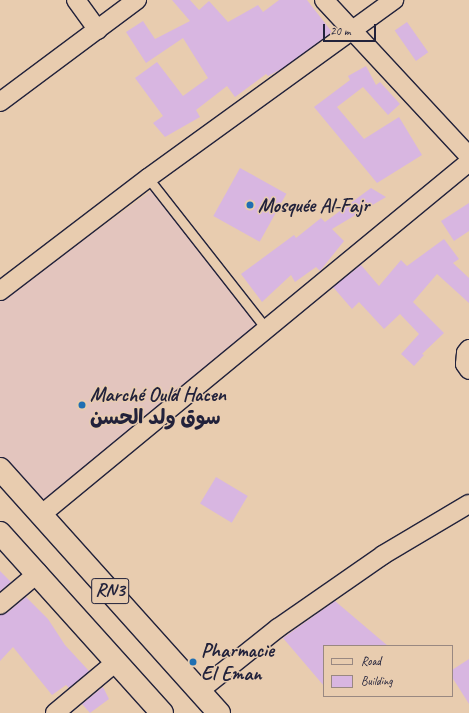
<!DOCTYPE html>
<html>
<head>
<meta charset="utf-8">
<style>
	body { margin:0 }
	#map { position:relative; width:469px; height:713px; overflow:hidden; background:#e8ccaf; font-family:Caveat,"Playpen Sans Arabic",sans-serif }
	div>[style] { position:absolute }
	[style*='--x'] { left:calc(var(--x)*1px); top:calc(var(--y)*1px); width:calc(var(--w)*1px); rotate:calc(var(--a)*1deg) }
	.built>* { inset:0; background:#e3c5be }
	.building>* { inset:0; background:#d8b6e1; transform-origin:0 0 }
	.roads { filter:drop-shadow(1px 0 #22223b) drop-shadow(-1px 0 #22223b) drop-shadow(0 1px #22223b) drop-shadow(0 -1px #22223b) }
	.lane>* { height:9px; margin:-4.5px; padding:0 4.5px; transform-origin:4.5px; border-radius:4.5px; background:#e8ccaf }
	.street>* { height:18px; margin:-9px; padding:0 9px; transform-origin:9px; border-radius:9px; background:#e8ccaf }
	.highway>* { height:22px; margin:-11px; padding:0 11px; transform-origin:11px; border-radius:11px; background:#e8ccaf }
	.dots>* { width:11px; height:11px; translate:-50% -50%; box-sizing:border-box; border:2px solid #e8ccaf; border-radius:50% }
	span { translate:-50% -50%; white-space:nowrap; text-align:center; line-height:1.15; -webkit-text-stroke:3px #e8ccaf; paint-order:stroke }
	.shield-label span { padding:1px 3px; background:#e8ccaf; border:1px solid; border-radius:3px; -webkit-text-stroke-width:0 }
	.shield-label { font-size:19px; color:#22223b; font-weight:700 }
	.poi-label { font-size:20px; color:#22223b; font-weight:700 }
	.left { translate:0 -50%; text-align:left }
	.legend { position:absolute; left:323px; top:645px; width:130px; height:52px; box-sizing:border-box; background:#e8ccaf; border:1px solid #998881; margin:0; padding:5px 7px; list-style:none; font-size:12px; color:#22223b }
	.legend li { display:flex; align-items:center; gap:8px; height:20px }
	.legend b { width:20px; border:1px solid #998881 }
	.scale { position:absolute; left:323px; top:24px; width:53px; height:18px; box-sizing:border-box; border:2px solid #22223b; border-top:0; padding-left:5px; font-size:12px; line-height:14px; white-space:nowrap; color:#22223b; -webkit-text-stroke:3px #e8ccaf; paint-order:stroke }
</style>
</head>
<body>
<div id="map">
	<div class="built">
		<i style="clip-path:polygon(155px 188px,260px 326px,28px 516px,0 483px,0 301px)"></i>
	</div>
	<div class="building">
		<i style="clip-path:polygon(172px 0,190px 0,199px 10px,209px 1px,228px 22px,258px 5px,263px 12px,279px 0,307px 0,332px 32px,283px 68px,268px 76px,266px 74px,235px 97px,227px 86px,196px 110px,200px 117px,165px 137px,153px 123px,163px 116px,135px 78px,157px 62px,183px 96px,208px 78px,183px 38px,146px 63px,126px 32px,143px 21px,155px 39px,190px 21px)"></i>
		<i style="left:407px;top:22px;width:37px;height:15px;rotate:55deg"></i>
		<i style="clip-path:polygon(366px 66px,376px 85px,380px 82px,400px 104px,388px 115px,363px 87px,337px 107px,364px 139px,399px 117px,422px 155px,377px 183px,314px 107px,350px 80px,348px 76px)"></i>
		<i style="left:240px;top:168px;width:53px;height:55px;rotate:29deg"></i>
		<i style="clip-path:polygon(371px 188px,386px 197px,332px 229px,344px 241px,320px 271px,316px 267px,295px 282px,291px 275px,262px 302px,241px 274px,294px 235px,296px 238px,321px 218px,325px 222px)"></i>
		<i style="clip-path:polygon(469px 203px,469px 231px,454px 241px,441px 221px)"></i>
		<i style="clip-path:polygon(444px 239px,459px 259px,453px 263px,469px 278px,469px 303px,437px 274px,413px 302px,444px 333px,422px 354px,424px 355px,414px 366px,401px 354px,419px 334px,400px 314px,384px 329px,359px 302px,352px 309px,333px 287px,361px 265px,379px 286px,401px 260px,407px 266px)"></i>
		<i style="left:216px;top:477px;width:37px;height:31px;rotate:31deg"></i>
		<i style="clip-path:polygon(0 571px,11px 582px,0 591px)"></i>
		<i style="clip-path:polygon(26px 597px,48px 619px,65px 645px,89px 671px,69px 688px,66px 685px,52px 695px,13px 647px,0 661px,0 615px,7px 613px)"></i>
		<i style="clip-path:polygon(335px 601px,388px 646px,324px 646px,324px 686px,283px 638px)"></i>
		<i style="clip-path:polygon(469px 659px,469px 704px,452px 677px,452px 670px)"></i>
		<i style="clip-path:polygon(103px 687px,109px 699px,90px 713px,82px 704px)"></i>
	</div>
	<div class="roads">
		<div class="lane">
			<i style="--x:148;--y:178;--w:193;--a:51.9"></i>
		</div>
		<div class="street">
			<i style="--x:76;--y:0;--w:37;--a:54"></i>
			<i style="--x:324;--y:0;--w:213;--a:47.1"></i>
			<i style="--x:0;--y:102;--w:171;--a:-36.7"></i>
			<i style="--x:0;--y:291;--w:186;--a:-37.4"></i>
			<i style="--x:148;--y:178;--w:304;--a:-35.9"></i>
			<i style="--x:469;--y:349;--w:5;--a:127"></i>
			<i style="--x:466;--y:353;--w:11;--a:95"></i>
			<i style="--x:465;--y:364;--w:7;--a:56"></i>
			<i style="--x:42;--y:514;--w:553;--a:-39.5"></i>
			<i style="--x:0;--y:605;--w:50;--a:-40.1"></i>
			<i style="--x:199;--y:691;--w:101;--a:-38.6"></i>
			<i style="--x:278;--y:628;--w:128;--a:-34.8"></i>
			<i style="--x:383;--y:555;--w:100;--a:-30.7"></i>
			<i style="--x:55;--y:713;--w:80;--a:-39.9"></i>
		</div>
		<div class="highway">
			<i style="--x:0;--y:469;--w:328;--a:48.1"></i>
			<i style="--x:0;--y:533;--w:242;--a:48"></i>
		</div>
	</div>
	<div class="dots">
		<i style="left:250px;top:205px;background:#1f6fb2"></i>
		<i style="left:82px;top:405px;background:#1f6fb2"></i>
		<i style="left:193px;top:662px;background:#1f6fb2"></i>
	</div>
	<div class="shield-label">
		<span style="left:110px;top:591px">RN3</span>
	</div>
	<div class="poi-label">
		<span class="left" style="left:258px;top:205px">Mosquée Al-Fajr</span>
		<span class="left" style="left:90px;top:406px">Marché Ould Hacen<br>سوق ولد الحسن</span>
		<span class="left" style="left:201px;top:662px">Pharmacie<br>El Eman</span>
	</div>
	<ul class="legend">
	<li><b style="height:5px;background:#e8ccaf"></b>Road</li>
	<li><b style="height:11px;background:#d8b6e1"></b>Building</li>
	</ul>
	<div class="scale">20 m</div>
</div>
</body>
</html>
